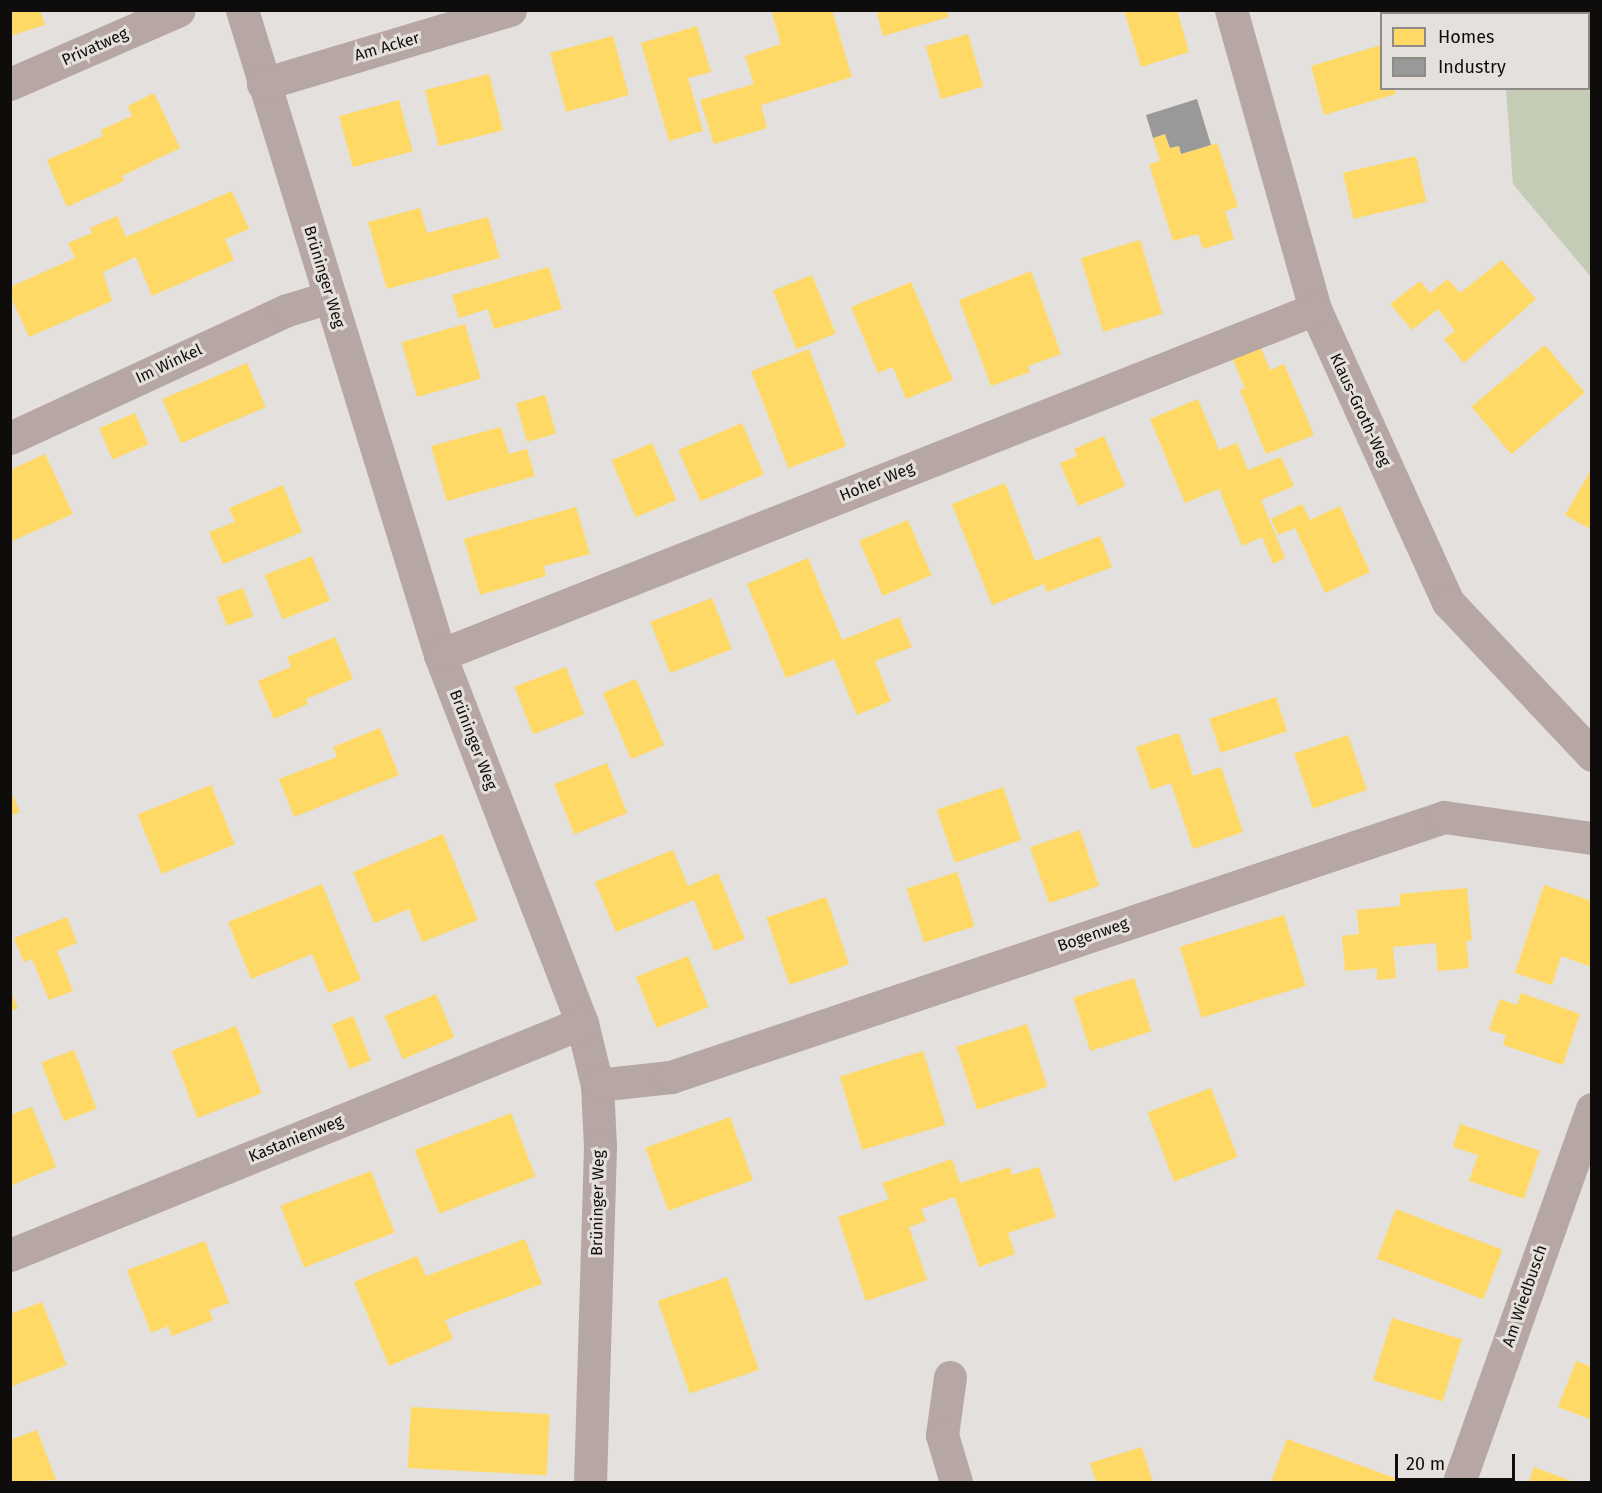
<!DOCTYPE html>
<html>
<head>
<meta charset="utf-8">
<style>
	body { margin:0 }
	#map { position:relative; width:1602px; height:1493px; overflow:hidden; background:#e3e0dd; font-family:"Fira Sans",sans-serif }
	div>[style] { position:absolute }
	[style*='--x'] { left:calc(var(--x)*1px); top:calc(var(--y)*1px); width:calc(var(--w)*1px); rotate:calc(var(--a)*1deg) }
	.green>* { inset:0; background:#c4ccb5 }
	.homes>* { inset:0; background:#ffd966; transform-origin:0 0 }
	.industry>* { inset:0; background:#999 }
	.street>* { height:33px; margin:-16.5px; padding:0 16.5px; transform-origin:16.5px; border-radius:16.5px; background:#b6a6a4 }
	span { translate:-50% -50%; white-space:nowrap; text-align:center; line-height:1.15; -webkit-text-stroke:6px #e5e0db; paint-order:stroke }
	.street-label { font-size:16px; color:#0f0d0c }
	.frame { position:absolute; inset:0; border:12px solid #0f0d0c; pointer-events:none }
	.legend { position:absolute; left:1380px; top:12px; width:210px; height:78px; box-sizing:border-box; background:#e5e0db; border:2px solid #8f8c88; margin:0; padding:8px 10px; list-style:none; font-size:18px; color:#0f0d0c }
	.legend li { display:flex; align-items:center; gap:12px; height:30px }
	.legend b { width:30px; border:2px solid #8f8c88 }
	.scale { position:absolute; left:1395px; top:1454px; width:120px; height:27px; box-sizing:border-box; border:3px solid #0f0d0c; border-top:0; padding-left:8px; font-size:18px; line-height:21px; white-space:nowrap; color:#0f0d0c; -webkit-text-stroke:4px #e5e0db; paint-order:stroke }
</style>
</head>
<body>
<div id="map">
	<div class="green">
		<i style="clip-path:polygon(1500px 11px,1591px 11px,1591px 277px,1513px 184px,1506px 89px,1588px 88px,1588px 14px,1501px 14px)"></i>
	</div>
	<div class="homes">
		<i style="clip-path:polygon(10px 10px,40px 10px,45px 25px,10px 36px)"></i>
		<i style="clip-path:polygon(771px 10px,832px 10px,852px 77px,761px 105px,767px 128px,714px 144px,700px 100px,754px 84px,745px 56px,781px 44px)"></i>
		<i style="clip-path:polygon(876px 10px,947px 10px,949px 17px,883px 36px)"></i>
		<i style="clip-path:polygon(1124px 10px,1177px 10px,1189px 52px,1141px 67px)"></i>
		<i style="clip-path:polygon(697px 26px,711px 72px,688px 78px,703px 131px,669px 141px,641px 43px)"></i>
		<i style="left:968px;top:34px;width:55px;height:44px;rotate:74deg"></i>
		<i style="left:613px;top:36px;width:61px;height:65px;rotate:75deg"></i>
		<i style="clip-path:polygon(1381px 45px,1382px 88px,1394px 88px,1396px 94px,1324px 115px,1311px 66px)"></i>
		<i style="left:489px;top:74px;width:58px;height:66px;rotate:76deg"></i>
		<i style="clip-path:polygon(154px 93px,180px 148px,122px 176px,124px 181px,67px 207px,47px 160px,103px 136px,101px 130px,132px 116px,128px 106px)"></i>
		<i style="left:399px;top:100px;width:53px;height:62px;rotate:75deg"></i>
		<i style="clip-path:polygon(1165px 134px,1170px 148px,1179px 146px,1181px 154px,1217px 143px,1238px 207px,1225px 211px,1234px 239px,1203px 249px,1198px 234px,1173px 241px,1149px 164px,1160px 161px,1153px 138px)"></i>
		<i style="left:1416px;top:156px;width:47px;height:75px;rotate:77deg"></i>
		<i style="clip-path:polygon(232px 191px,249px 229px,225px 239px,234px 260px,152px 296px,136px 257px,103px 272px,112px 301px,29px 337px,10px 295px,10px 287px,75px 258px,68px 243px,92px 233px,90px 228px,117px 216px,126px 237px)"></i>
		<i style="clip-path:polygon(420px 208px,427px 233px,488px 217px,500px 258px,387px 289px,368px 222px)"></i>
		<i style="left:1140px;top:240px;width:77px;height:62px;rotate:73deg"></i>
		<i style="clip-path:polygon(1502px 260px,1536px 299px,1464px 363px,1444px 339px,1455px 331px,1438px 309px,1412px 330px,1390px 304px,1420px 281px,1430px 293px,1448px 279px,1460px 293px)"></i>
		<i style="clip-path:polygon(549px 267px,562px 309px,494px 329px,488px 309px,459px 318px,452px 295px)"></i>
		<i style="clip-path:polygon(1031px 271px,1061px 354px,1028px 366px,1030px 372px,991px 386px,959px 300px)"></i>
		<i style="left:812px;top:275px;width:63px;height:42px;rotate:68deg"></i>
		<i style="clip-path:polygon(911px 282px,953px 380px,906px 399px,893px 367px,878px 373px,851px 307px)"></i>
		<i style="left:465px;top:324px;width:57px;height:66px;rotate:74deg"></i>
		<i style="clip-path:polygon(1259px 343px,1270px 370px,1284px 364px,1314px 435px,1266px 454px,1240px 390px,1245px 388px,1231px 355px)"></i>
		<i style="left:1545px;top:345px;width:62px;height:96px;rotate:50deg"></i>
		<i style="left:809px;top:349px;width:104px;height:62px;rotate:69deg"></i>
		<i style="left:247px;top:363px;width:48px;height:92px;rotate:67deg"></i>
		<i style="left:545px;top:395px;width:40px;height:30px;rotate:74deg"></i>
		<i style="clip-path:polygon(1198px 399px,1219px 450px,1237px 443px,1248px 470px,1281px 457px,1294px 486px,1261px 500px,1285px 558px,1273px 564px,1262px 537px,1242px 546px,1219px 489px,1185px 503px,1150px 419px)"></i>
		<i style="left:135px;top:413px;width:34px;height:39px;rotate:67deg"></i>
		<i style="left:742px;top:423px;width:56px;height:69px;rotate:67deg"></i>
		<i style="clip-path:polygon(501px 427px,509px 454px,527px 449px,535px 476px,447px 501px,431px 446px)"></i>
		<i style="clip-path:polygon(1104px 436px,1125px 486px,1078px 506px,1060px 463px,1077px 456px,1074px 449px)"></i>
		<i style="left:652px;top:443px;width:62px;height:44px;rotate:67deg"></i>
		<i style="clip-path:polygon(45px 454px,73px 514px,10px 542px,10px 470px)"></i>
		<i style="clip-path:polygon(1592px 468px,1592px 530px,1565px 515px)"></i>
		<i style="clip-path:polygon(1005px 483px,1035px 561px,1100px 536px,1112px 567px,1047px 592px,1044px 584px,992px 605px,952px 504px)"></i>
		<i style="clip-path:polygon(283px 485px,302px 532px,223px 564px,209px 532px,235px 522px,229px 508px)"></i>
		<i style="clip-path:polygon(1302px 504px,1310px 520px,1340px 506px,1370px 572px,1325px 593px,1295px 528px,1278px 535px,1271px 519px)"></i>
		<i style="clip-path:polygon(576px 507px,590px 554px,544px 566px,546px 576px,480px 595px,464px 539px)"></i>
		<i style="left:908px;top:520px;width:60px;height:53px;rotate:67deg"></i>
		<i style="left:312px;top:556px;width:48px;height:51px;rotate:68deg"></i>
		<i style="clip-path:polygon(808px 558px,842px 640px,899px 617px,912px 647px,875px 661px,891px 701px,857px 715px,834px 659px,786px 678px,747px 584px)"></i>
		<i style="left:243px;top:588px;width:30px;height:28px;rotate:70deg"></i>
		<i style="left:712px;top:598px;width:55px;height:66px;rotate:69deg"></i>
		<i style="clip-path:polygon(335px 637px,353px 679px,306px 699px,308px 704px,274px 719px,258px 681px,291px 667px,287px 657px)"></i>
		<i style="left:566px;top:667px;width:51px;height:55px;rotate:69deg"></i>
		<i style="left:636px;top:679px;width:72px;height:36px;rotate:67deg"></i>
		<i style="left:1276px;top:697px;width:36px;height:70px;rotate:72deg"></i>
		<i style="clip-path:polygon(380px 728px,399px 775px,294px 817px,279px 779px,337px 757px,333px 747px)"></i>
		<i style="clip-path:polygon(1179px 733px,1193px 776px,1221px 767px,1243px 832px,1193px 849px,1171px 783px,1151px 790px,1136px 747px)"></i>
		<i style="left:1348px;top:735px;width:58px;height:57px;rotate:71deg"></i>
		<i style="left:607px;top:763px;width:54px;height:57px;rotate:68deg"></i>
		<i style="left:211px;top:785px;width:64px;height:79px;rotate:68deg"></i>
		<i style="left:1003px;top:787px;width:56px;height:70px;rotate:71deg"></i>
		<i style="clip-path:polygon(10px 789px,20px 812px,10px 816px)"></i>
		<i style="left:1080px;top:830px;width:59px;height:53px;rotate:71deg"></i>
		<i style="clip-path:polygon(443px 834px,478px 920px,422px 942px,409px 909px,374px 923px,353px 872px)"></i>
		<i style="clip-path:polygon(673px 850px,688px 886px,718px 873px,745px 939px,714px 951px,694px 900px,616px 932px,595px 882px)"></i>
		<i style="left:957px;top:872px;width:57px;height:53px;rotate:72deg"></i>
		<i style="clip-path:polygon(322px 884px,361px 980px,328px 993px,312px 954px,251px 979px,228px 922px)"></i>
		<i style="clip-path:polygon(1544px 885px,1592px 901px,1592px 967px,1561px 956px,1552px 985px,1515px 973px)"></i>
		<i style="clip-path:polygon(1467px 888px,1472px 940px,1466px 941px,1469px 968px,1438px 971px,1436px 943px,1393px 947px,1396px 978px,1377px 980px,1377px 968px,1345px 971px,1342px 936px,1359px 934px,1357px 910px,1400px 906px,1400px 894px)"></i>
		<i style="left:826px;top:897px;width:71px;height:63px;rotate:71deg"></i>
		<i style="left:1284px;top:915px;width:74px;height:109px;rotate:73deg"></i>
		<i style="clip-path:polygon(67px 917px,77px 943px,57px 951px,73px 991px,49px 1000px,32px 959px,24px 962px,14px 938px)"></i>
		<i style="left:688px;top:956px;width:55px;height:56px;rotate:68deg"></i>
		<i style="left:1134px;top:978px;width:56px;height:64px;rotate:72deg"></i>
		<i style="clip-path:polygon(10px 991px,18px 1008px,10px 1011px)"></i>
		<i style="clip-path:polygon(1521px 993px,1580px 1014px,1563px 1065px,1503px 1045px,1506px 1035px,1489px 1030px,1500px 999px,1517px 1005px)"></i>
		<i style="left:436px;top:994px;width:47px;height:56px;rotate:67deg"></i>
		<i style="left:353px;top:1016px;width:48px;height:23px;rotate:68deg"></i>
		<i style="left:1027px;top:1024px;width:66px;height:74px;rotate:72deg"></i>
		<i style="left:236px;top:1026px;width:72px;height:69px;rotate:69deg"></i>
		<i style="left:74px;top:1050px;width:63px;height:35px;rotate:69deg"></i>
		<i style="left:923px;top:1051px;width:77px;height:87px;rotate:73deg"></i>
		<i style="left:1211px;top:1088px;width:74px;height:68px;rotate:69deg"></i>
		<i style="clip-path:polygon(32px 1107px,56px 1167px,10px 1186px,10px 1115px)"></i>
		<i style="left:511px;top:1113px;width:68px;height:103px;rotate:69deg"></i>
		<i style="left:730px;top:1117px;width:67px;height:90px;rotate:70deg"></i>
		<i style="clip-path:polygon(1460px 1124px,1540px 1151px,1524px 1199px,1469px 1181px,1478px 1155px,1453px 1147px)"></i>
		<i style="clip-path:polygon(952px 1159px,960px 1183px,1010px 1167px,1012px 1175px,1039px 1167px,1056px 1217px,1008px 1233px,1015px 1254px,979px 1267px,955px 1197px,921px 1209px,926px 1221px,909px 1227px,927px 1280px,866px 1301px,838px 1217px,889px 1199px,882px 1183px)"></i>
		<i style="left:371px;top:1171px;width:66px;height:97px;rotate:69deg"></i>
		<i style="left:1396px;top:1209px;width:114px;height:53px;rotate:21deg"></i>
		<i style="clip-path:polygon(525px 1239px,542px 1284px,445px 1320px,453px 1339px,389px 1366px,354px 1282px,417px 1256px,426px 1276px)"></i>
		<i style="clip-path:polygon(205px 1241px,229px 1303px,209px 1310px,213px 1320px,172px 1336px,168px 1326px,151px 1333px,127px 1270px)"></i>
		<i style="left:727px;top:1277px;width:98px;height:73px;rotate:71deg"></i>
		<i style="clip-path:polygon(42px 1302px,67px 1365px,10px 1387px,10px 1314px)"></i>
		<i style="left:1392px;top:1318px;width:73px;height:65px;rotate:17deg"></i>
		<i style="clip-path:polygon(1576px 1361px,1592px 1367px,1592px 1420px,1558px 1407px)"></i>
		<i style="left:411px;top:1407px;width:139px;height:61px;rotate:3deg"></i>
		<i style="clip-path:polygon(37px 1430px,56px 1480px,10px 1482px,10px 1440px)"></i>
		<i style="clip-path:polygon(1287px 1439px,1406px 1482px,1271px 1482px)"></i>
		<i style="clip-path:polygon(1142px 1447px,1153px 1482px,1096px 1482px,1090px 1463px)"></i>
		<i style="clip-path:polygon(1534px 1467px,1574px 1482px,1529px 1482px)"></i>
	</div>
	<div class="industry">
		<i style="clip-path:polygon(1197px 99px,1211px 145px,1181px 154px,1179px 146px,1170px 148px,1165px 134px,1153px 138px,1146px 115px)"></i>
	</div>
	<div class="street">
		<i style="--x:242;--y:10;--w:675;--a:72.93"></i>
		<i style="--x:440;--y:655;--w:394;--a:68.9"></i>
		<i style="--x:582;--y:1023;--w:64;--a:76.4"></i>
		<i style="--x:597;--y:1085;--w:62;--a:87.2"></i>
		<i style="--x:600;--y:1147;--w:335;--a:91.7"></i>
		<i style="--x:1231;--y:10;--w:311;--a:74.3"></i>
		<i style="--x:1315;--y:309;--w:322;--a:65.6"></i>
		<i style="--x:1448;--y:602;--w:210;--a:46.7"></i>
		<i style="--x:10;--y:84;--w:184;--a:-23.6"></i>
		<i style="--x:263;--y:84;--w:258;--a:-16.7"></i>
		<i style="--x:10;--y:438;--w:305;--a:-24.8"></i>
		<i style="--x:287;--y:310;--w:45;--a:-16.8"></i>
		<i style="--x:440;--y:655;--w:941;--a:-21.58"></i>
		<i style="--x:597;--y:1085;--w:74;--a:-6.2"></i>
		<i style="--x:671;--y:1077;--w:816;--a:-18.59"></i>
		<i style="--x:1444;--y:817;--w:149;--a:8.1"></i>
		<i style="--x:10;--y:1255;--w:617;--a:-22.08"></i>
		<i style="--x:950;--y:1377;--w:59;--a:97.9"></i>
		<i style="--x:942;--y:1435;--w:49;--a:73.4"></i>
		<i style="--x:1459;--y:1482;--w:396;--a:-70.4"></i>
	</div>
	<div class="street-label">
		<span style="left:95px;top:47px;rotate:-24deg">Privatweg</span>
		<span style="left:387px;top:47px;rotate:-16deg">Am Acker</span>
		<span style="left:324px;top:277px;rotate:73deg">Brüninger Weg</span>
		<span style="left:169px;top:364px;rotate:-25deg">Im Winkel</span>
		<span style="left:1360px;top:410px;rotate:65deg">Klaus-Groth-Weg</span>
		<span style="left:877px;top:482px;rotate:-22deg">Hoher Weg</span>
		<span style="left:473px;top:740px;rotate:69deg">Brüninger Weg</span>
		<span style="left:1093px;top:935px;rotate:-19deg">Bogenweg</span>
		<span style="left:296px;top:1139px;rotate:-22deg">Kastanienweg</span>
		<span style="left:598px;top:1203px;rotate:-89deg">Brüninger Weg</span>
		<span style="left:1525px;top:1296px;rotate:-71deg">Am Wiedbusch</span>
	</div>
	<div class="frame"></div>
	<ul class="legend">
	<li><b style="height:16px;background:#ffd966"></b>Homes</li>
	<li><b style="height:16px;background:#999"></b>Industry</li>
	</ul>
	<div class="scale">20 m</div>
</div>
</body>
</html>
